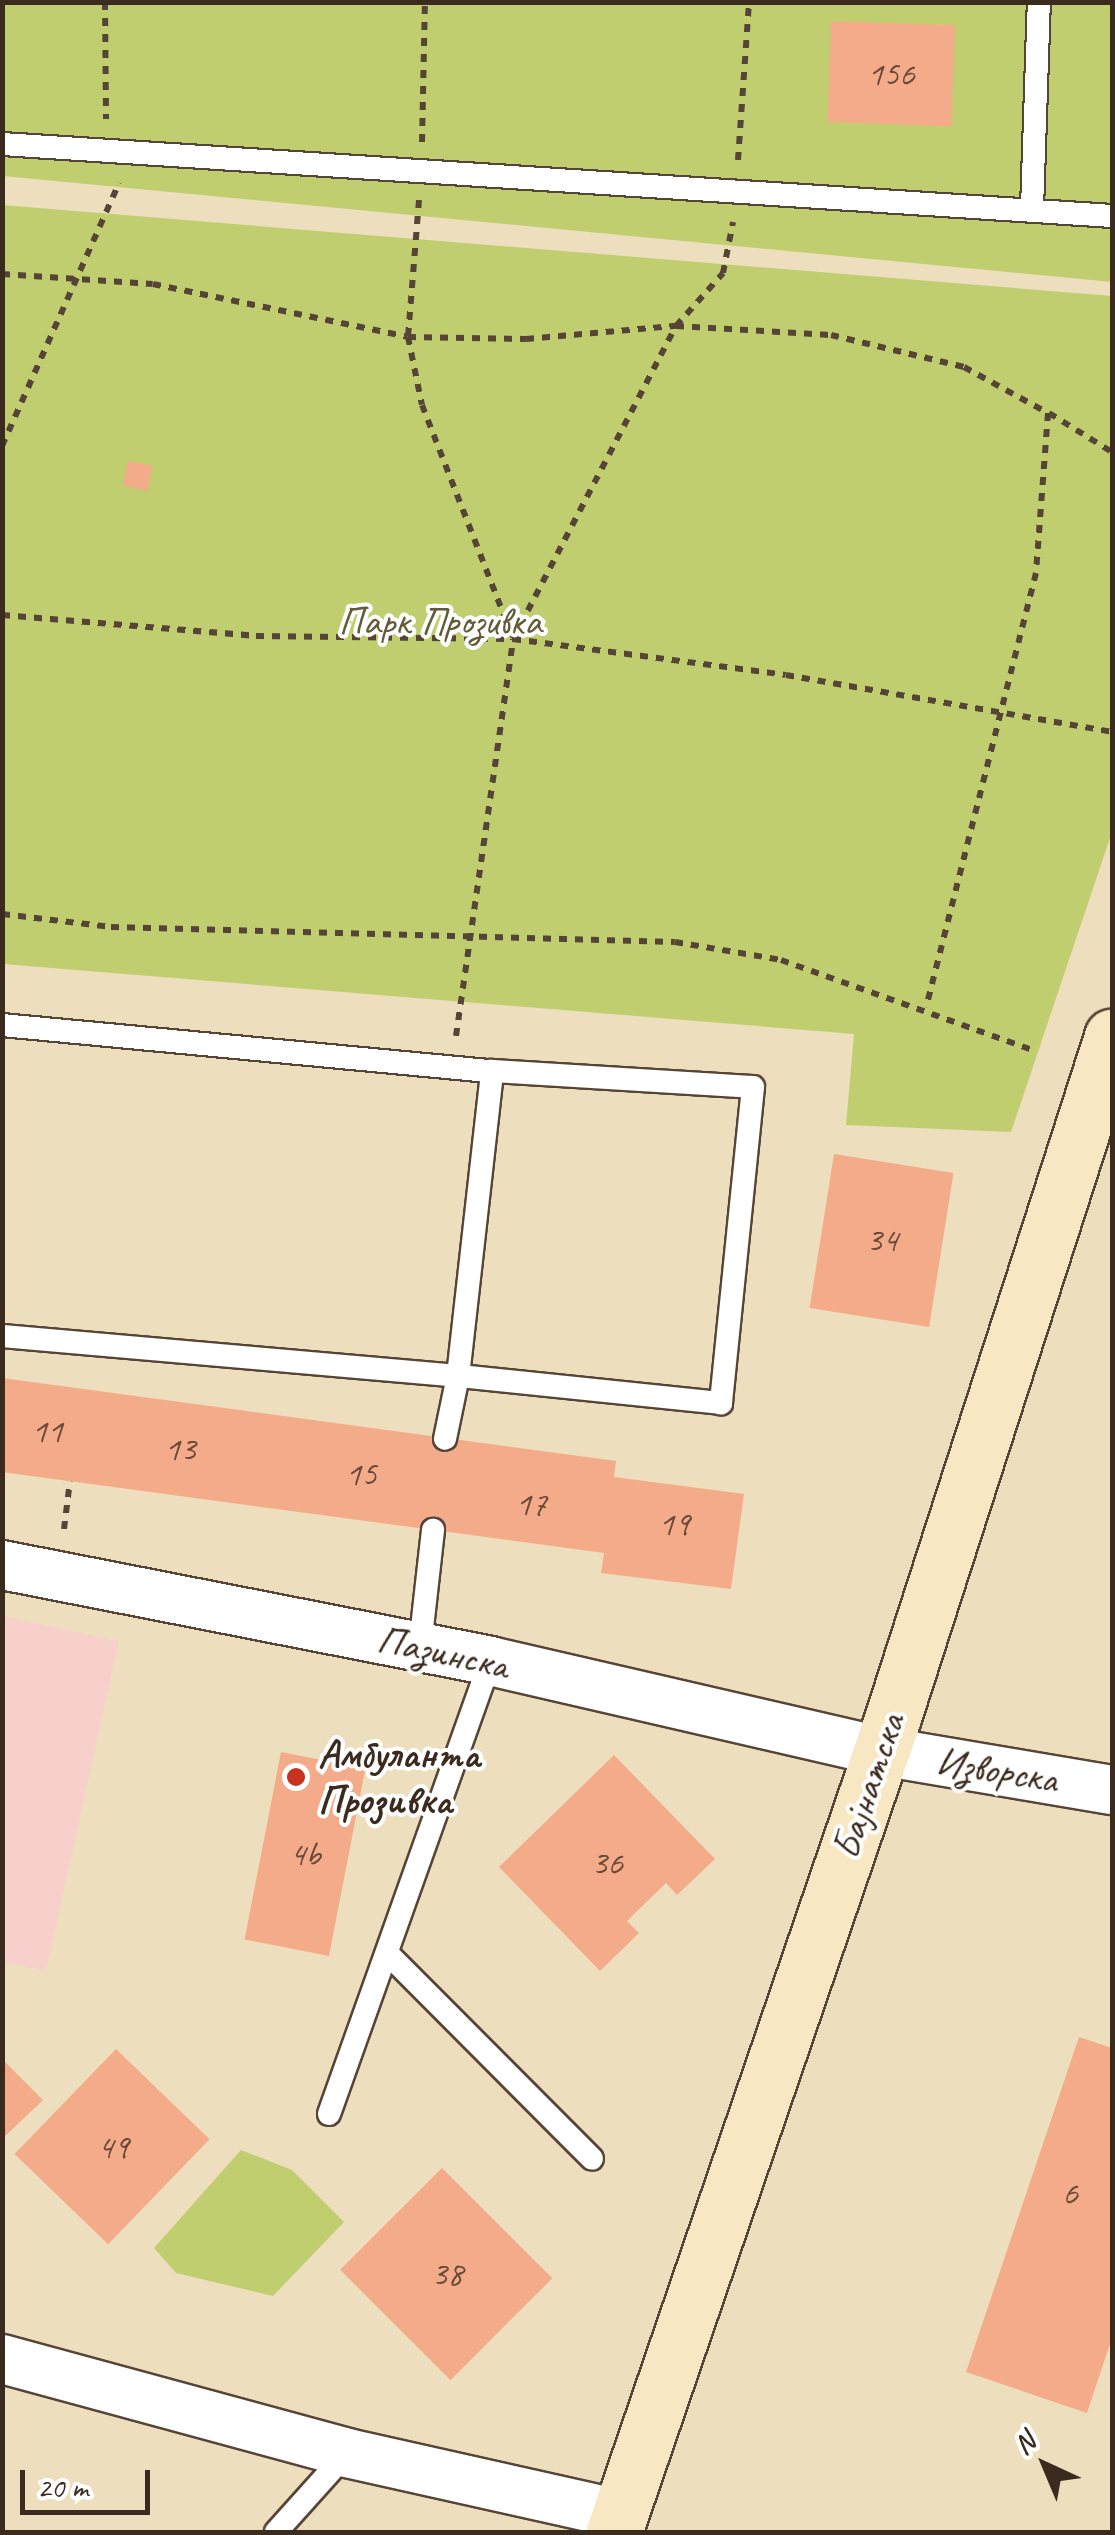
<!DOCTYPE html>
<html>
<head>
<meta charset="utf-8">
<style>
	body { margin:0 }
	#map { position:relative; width:1115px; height:2535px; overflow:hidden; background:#eddfbe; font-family:Caveat,sans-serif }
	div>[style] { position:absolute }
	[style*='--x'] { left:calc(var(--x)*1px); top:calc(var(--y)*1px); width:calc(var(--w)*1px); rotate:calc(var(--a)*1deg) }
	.built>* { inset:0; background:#f7d0cb }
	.green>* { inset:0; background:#c1ce70 }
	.building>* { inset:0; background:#f4ab89; transform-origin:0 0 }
	.path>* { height:6px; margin-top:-3px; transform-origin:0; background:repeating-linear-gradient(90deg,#564536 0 8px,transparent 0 16px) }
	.roads { filter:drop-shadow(2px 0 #564536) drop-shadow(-2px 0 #564536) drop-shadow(0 2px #564536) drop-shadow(0 -2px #564536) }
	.lane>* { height:22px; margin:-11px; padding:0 11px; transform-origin:11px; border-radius:11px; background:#fff }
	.street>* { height:48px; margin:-24px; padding:0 24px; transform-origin:24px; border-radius:24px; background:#fff }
	.secondary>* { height:55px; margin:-27.5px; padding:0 27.5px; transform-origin:27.5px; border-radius:27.5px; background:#f7e8c3 }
	.dots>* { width:28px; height:28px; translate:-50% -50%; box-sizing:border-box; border:5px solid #fff; border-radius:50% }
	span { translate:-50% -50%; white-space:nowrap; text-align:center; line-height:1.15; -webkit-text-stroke:8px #fff; paint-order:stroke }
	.number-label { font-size:35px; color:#694a39 }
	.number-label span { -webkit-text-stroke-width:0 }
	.park-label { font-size:40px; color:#635b37 }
	.street-label { font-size:40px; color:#3b2a1e }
	.poi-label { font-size:40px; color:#3b2a1e; font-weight:700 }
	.left { translate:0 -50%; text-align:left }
	.frame { position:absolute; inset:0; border:5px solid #3b2a1e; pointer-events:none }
	.north { position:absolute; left:995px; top:2415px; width:100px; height:100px; -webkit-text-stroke:8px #fff; paint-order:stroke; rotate:316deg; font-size:28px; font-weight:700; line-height:40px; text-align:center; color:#3b2a1e }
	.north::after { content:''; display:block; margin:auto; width:35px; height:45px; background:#3b2a1e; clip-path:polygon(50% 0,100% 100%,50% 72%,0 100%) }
	.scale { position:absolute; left:20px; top:2470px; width:130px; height:45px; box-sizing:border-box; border:5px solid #3b2a1e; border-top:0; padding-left:12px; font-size:30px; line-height:35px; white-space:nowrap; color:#3b2a1e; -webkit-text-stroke:8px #fff; paint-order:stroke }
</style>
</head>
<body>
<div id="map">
	<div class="built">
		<i style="clip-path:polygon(3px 1616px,119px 1641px,46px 1971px,3px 1962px)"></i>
	</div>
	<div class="green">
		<i style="clip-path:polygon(2px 3px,1112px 3px,1112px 282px,3px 176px)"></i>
		<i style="clip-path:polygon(2px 205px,1112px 296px,1112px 832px,1011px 1132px,846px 1125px,854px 1034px,3px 964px)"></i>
		<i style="clip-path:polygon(241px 2150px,292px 2170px,344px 2222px,273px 2296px,176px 2273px,154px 2248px)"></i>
	</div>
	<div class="building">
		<i style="left:831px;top:21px;width:124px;height:101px;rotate:2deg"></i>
		<i style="left:128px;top:461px;width:25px;height:25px;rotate:12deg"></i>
		<i style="left:834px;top:1154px;width:121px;height:156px;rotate:9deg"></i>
		<i style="clip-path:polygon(2px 1378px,616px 1461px,614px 1477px,744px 1494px,731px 1589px,601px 1573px,604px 1553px,2px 1472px)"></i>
		<i style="left:281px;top:1752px;width:86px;height:191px;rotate:11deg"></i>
		<i style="clip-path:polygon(614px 1755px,715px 1859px,677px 1895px,666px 1883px,627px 1921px,639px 1933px,600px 1971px,499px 1867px)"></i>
		<i style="clip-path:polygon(1079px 2037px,1112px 2048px,1112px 2338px,1087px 2413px,966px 2372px)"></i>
		<i style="left:116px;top:2049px;width:130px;height:146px;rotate:44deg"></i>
		<i style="clip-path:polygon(2px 2059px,43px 2100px,2px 2139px)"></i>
		<i style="left:442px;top:2168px;width:156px;height:144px;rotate:45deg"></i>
	</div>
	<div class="path">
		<i style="--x:105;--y:2;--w:117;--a:89.5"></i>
		<i style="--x:422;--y:142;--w:140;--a:-88.8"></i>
		<i style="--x:738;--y:160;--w:158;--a:-86"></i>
		<i style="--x:419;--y:200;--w:137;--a:94.6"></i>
		<i style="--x:408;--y:337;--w:69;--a:78.4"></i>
		<i style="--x:422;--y:405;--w:250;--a:68.7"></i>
		<i style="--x:2;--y:274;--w:151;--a:3.8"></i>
		<i style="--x:153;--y:284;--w:260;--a:11.7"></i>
		<i style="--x:408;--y:337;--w:118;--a:1"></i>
		<i style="--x:526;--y:339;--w:151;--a:-5"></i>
		<i style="--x:676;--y:326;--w:155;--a:3.3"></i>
		<i style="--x:831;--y:335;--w:137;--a:13.5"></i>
		<i style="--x:964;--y:367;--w:96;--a:28.7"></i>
		<i style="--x:1048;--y:413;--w:160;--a:94.3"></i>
		<i style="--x:1036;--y:573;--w:448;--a:104.2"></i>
		<i style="--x:1049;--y:413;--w:74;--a:31.8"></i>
		<i style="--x:2;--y:446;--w:288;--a:-66"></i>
		<i style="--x:2;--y:615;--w:255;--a:4.7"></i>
		<i style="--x:256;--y:636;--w:257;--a:0.7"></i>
		<i style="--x:513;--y:639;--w:275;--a:7.5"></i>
		<i style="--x:786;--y:675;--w:331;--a:9.9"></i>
		<i style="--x:2;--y:914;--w:110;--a:6.8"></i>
		<i style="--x:111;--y:927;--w:564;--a:1.52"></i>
		<i style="--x:675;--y:942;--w:108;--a:9.6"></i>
		<i style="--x:781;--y:960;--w:267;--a:19.7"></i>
		<i style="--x:456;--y:1036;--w:401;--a:-81.8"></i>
		<i style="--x:513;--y:639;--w:353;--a:-62.5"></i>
		<i style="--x:676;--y:326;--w:71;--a:-48.4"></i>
		<i style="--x:723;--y:273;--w:52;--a:-78.9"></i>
		<i style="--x:64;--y:1529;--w:48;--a:-82.9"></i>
	</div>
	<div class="roads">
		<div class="lane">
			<i style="--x:2;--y:144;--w:1112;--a:3.71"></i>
			<i style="--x:1032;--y:209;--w:207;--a:-88.1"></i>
			<i style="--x:2;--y:1025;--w:492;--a:5.4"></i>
			<i style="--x:492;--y:1071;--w:261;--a:3.5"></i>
			<i style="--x:753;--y:1087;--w:318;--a:95.8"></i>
			<i style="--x:721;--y:1403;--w:264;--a:-174.1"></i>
			<i style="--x:458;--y:1376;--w:307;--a:-83.6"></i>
			<i style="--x:2;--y:1336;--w:458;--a:5"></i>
			<i style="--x:458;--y:1376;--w:64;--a:101.7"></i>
			<i style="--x:420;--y:1646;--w:117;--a:-83.6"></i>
			<i style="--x:390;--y:1956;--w:286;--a:45.1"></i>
			<i style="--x:329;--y:2114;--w:481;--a:-70.4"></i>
			<i style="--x:276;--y:2532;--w:106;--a:-48.1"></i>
		</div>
		<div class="street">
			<i style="--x:2;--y:1565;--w:497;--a:11.1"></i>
			<i style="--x:490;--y:1661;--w:401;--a:13"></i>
			<i style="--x:881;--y:1751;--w:234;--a:9.6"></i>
			<i style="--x:2;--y:2359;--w:358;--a:15.2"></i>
			<i style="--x:347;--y:2453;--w:280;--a:12.6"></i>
		</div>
		<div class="secondary">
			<i style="--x:614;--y:2532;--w:858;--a:-71.1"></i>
			<i style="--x:892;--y:1720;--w:718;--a:-72.15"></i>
		</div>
	</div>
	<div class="dots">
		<i style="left:296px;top:1777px;background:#c8321e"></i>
	</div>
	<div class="number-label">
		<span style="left:891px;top:74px">156</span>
		<span style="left:882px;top:1240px">34</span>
		<span style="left:47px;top:1431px">11</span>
		<span style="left:180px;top:1449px">13</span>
		<span style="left:361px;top:1474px">15</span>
		<span style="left:531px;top:1504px">17</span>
		<span style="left:674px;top:1524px">19</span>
		<span style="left:305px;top:1854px">4b</span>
		<span style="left:607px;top:1863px">36</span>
		<span style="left:113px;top:2147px">49</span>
		<span style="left:1070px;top:2193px">6</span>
		<span style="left:447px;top:2274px">38</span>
	</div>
	<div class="park-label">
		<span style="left:440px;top:621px">Парк Прозивка</span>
	</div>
	<div class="street-label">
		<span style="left:443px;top:1652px;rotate:12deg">Пазинска</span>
		<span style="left:997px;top:1770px;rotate:9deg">Изворска</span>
		<span style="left:868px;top:1786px;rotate:-71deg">Бајнатска</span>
	</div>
	<div class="poi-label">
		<span class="left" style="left:318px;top:1777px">Амбуланта<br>Прозивка</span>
	</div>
	<div class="frame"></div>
	<div class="north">N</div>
	<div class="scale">20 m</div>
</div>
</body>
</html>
